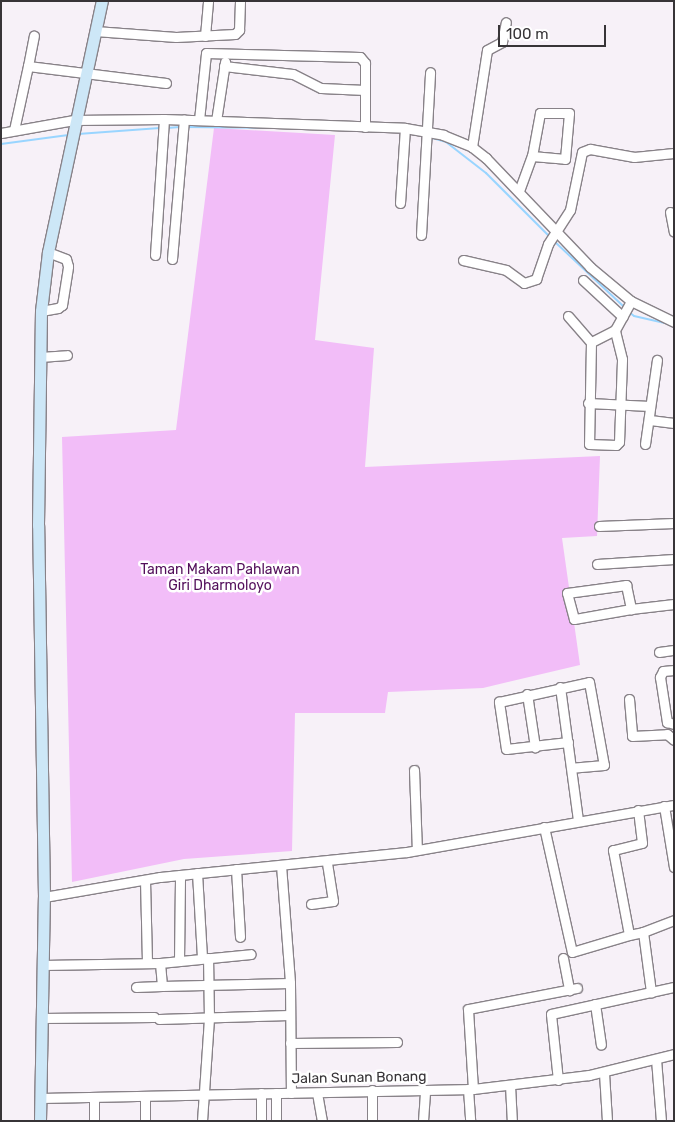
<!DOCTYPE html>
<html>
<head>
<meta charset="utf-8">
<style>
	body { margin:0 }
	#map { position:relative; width:675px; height:1122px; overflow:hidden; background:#f7f1f8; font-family:Rubik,sans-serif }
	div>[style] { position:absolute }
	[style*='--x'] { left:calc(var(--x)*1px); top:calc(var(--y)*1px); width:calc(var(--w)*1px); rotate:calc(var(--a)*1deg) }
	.green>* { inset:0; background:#f2bdf8 }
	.stream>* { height:2px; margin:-1px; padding:0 1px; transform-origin:1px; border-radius:1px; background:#99d5ff }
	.roads { filter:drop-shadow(1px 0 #888288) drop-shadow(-1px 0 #888288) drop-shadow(0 1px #888288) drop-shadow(0 -1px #888288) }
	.minor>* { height:9px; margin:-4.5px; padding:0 4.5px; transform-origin:4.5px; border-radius:4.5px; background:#fff }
	.major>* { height:11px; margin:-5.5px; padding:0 5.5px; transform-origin:5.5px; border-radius:5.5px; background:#cde7f7 }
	span { translate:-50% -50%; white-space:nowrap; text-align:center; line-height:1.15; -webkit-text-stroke:5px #fff; paint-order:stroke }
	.park-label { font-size:14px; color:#530f5b }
	.street-label { font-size:14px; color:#373437 }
	.frame { position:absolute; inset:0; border:2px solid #373437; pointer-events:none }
	.scale { position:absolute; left:498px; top:25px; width:108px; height:22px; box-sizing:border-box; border:2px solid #373437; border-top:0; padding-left:6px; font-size:15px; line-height:18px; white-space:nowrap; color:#373437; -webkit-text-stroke:4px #fff; paint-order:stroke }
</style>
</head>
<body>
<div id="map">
	<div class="green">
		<i style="clip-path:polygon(214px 128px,335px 135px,315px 340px,374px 348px,365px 467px,600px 456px,597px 536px,562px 538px,580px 665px,483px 688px,388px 692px,385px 713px,295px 713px,292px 851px,184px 859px,72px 882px,62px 437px,176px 430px)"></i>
	</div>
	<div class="stream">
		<i style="--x:187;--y:127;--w:88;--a:0.7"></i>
		<i style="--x:167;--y:128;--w:13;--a:-4"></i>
		<i style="--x:78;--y:134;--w:82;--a:-4.2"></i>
		<i style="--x:429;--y:137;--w:18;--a:16"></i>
		<i style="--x:446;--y:142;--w:51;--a:37.8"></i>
		<i style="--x:486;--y:173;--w:89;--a:45"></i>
		<i style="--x:1;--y:144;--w:68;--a:-7.7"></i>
		<i style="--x:554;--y:241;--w:96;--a:43.3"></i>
		<i style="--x:629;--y:312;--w:6;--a:39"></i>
		<i style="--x:634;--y:316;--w:36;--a:13"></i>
	</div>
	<div class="roads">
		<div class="minor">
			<i style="--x:95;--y:31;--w:81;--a:4.2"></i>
			<i style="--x:176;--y:37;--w:59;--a:-2.9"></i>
			<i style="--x:235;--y:34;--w:6;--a:-45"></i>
			<i style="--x:239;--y:30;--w:29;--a:-88"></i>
			<i style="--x:205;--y:36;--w:35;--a:-85"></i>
			<i style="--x:28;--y:66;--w:31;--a:-79"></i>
			<i style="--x:224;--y:66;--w:69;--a:6.6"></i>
			<i style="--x:293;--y:74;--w:31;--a:27"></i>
			<i style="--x:321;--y:88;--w:44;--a:2.6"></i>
			<i style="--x:199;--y:120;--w:67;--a:-84"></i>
			<i style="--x:206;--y:53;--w:154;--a:1.5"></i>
			<i style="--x:360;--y:57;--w:8;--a:50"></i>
			<i style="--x:365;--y:63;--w:64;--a:90"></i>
			<i style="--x:216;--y:121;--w:60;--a:-81.3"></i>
			<i style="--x:14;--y:130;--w:66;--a:-77.7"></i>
			<i style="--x:28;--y:66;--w:139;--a:7"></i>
			<i style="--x:1;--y:133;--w:74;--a:-10.1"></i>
			<i style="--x:74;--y:120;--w:90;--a:-0.6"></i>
			<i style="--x:164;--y:119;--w:241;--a:2.1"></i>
			<i style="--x:405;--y:128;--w:39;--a:10"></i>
			<i style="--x:443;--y:135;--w:31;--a:22"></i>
			<i style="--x:472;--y:147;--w:18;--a:38"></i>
			<i style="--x:486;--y:158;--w:151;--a:46.3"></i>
			<i style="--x:590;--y:267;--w:53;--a:39.7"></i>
			<i style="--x:631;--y:301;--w:48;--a:26"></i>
			<i style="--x:472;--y:147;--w:98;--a:-81.2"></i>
			<i style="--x:487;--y:50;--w:17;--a:-28"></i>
			<i style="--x:502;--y:42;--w:20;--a:-79"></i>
			<i style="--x:519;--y:191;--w:37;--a:-70"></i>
			<i style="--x:532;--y:156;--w:33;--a:5"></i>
			<i style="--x:565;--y:159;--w:46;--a:-85"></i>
			<i style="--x:569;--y:113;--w:29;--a:180"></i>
			<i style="--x:540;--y:113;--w:44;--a:100.5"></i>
			<i style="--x:400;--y:203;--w:75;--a:-86.2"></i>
			<i style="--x:670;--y:212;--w:20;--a:79"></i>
			<i style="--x:421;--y:235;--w:163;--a:-86.8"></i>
			<i style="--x:155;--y:255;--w:136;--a:-86.2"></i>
			<i style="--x:172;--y:259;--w:140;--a:-85.1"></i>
			<i style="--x:463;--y:260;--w:44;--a:13.1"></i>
			<i style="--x:506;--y:270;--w:22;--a:36"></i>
			<i style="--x:524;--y:283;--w:13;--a:-18"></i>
			<i style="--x:536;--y:279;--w:37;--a:-71"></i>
			<i style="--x:548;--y:244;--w:40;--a:-57.1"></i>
			<i style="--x:570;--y:210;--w:59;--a:-78.3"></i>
			<i style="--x:582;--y:152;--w:9;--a:-21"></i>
			<i style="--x:590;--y:149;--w:45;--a:10.3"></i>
			<i style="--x:634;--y:157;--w:40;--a:-5.7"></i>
			<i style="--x:583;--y:280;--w:54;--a:42.8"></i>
			<i style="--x:41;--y:311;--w:17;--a:-10"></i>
			<i style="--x:58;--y:308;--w:5;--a:-37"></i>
			<i style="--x:62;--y:305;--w:39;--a:-81"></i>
			<i style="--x:68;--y:266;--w:7;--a:-106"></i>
			<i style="--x:66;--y:259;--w:19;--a:-159"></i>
			<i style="--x:568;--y:316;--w:35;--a:49"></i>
			<i style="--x:615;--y:330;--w:27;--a:153"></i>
			<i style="--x:591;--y:342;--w:102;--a:91.1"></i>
			<i style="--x:589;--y:444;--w:27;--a:2"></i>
			<i style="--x:616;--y:445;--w:4;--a:-45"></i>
			<i style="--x:619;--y:442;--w:83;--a:-87.9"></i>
			<i style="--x:622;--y:359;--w:30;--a:-104"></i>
			<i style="--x:615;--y:330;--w:33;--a:-61"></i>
			<i style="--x:40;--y:357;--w:27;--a:-4"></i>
			<i style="--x:588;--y:403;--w:62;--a:2.8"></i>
			<i style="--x:650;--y:420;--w:24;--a:7"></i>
			<i style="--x:645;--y:444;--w:85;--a:-81.9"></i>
			<i style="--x:599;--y:526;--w:75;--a:-2.3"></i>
			<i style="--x:597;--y:564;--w:77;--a:-3.7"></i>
			<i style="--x:631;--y:609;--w:58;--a:170"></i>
			<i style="--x:574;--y:619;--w:27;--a:-105"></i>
			<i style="--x:567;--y:593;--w:60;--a:-7.7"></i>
			<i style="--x:626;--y:585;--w:25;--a:78"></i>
			<i style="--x:631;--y:609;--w:43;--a:-6.6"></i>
			<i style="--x:659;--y:652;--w:15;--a:-8"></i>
			<i style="--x:674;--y:670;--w:11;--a:175"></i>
			<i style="--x:663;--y:671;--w:7;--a:117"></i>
			<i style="--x:660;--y:677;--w:46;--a:81.2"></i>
			<i style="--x:667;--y:722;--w:7;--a:16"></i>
			<i style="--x:560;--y:687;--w:134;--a:82.3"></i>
			<i style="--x:527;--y:694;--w:54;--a:81.4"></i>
			<i style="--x:629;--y:699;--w:37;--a:85"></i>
			<i style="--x:632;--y:736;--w:35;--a:-3"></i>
			<i style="--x:667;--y:734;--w:9;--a:41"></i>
			<i style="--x:568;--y:742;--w:62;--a:173.6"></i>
			<i style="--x:506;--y:749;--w:48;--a:-98.5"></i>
			<i style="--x:499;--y:702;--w:92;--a:-12.5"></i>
			<i style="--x:589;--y:682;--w:84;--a:79.8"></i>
			<i style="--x:604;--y:765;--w:32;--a:175"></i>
			<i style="--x:414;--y:770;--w:80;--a:87.9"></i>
			<i style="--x:664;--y:806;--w:62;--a:80.7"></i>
			<i style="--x:638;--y:810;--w:33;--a:83"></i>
			<i style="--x:642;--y:843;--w:30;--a:166"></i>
			<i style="--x:613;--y:850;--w:86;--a:79.3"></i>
			<i style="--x:629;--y:935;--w:14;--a:-12"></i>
			<i style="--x:643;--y:932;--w:61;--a:82.4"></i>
			<i style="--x:544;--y:827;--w:128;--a:77.4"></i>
			<i style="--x:572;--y:952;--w:59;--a:-16.6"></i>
			<i style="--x:281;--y:865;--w:118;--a:85.6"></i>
			<i style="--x:290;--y:983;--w:110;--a:89.5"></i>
			<i style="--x:236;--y:869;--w:68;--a:86.6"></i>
			<i style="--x:197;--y:873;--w:85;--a:86.6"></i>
			<i style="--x:145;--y:880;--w:83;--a:88.6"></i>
			<i style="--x:44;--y:897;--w:118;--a:-9.8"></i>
			<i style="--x:160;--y:877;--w:248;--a:-5.8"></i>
			<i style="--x:407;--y:852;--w:271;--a:-10"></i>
			<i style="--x:311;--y:904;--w:22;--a:-8"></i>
			<i style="--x:333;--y:901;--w:39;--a:-99"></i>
			<i style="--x:643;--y:932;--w:33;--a:-21"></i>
			<i style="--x:563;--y:958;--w:33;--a:79"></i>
			<i style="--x:179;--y:961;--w:86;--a:-89.3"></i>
			<i style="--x:160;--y:963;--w:91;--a:-5.6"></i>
			<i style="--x:43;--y:965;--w:117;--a:-1"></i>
			<i style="--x:160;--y:963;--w:23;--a:85"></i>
			<i style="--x:162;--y:986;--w:128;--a:-1.3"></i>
			<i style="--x:136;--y:987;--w:26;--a:-2"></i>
			<i style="--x:595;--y:1004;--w:41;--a:81.7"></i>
			<i style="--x:41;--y:1018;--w:113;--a:-0.5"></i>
			<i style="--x:159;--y:1019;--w:130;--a:-1.8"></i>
			<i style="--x:290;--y:1043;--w:107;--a:-0.5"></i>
			<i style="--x:656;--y:1059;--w:62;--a:85.4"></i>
			<i style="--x:604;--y:1073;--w:48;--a:86.4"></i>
			<i style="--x:558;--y:1080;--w:66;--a:-96.1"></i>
			<i style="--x:551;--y:1014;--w:126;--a:-12.4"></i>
			<i style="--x:510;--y:1085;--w:36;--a:87"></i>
			<i style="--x:468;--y:1089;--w:32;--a:86"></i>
			<i style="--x:473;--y:1089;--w:80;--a:-93.6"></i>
			<i style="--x:468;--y:1009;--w:111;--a:-10.9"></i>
			<i style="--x:372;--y:1090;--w:31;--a:90"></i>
			<i style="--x:276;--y:1093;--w:28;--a:90"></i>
			<i style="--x:317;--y:1093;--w:28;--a:80"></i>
			<i style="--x:94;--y:1097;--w:24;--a:90"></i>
			<i style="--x:41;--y:1098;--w:432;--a:-1.2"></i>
			<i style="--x:473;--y:1089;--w:117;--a:-6.9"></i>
			<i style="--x:589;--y:1075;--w:88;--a:-13.9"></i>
			<i style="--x:145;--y:1121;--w:24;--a:-90"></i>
			<i style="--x:202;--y:1121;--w:102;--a:-86.1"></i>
			<i style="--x:209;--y:1019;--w:61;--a:-90.9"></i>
			<i style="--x:261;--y:1121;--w:28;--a:-90"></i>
			<i style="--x:423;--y:1121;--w:29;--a:-86"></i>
		</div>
		<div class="major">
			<i style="--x:40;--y:1121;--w:224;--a:-89"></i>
			<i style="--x:44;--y:897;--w:372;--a:-90.9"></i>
			<i style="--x:38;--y:525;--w:214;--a:-89.2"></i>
			<i style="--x:41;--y:311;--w:59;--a:-83.2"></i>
			<i style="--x:48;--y:252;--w:257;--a:-77.9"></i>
		</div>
	</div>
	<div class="park-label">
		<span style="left:220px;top:578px">Taman Makam Pahlawan<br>Giri Dharmoloyo</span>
	</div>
	<div class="street-label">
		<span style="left:359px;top:1078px;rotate:-1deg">Jalan Sunan Bonang</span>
	</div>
	<div class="frame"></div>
	<div class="scale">100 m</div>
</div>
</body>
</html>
